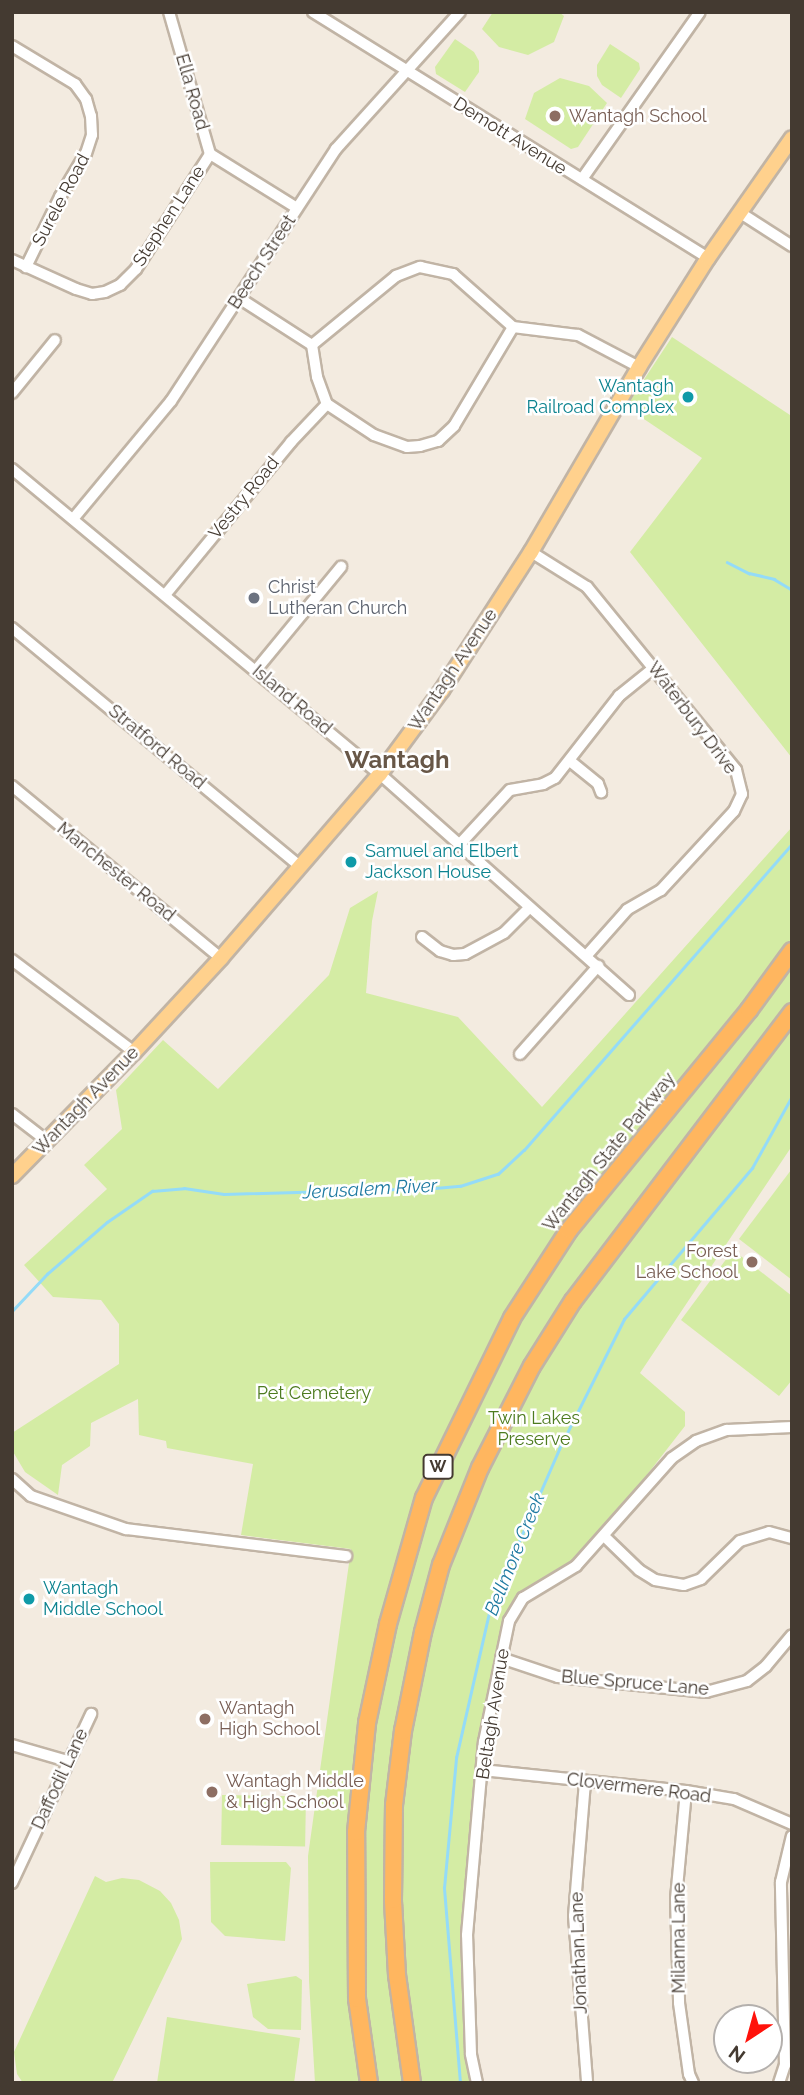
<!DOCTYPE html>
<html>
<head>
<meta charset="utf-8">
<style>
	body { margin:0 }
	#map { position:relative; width:804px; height:2095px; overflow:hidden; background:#f3ebe0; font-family:Raleway,sans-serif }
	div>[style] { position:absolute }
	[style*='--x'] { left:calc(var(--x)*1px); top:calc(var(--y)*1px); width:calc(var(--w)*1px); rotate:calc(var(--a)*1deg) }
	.green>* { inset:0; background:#d4eca4; transform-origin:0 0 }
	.stream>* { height:2.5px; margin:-1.25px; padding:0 1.25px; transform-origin:1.25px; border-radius:1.25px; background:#94dbf8 }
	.roads { filter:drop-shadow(2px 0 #c1b4a5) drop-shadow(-2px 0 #c1b4a5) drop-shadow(0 2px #c1b4a5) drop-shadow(0 -2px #c1b4a5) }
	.minor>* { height:10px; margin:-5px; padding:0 5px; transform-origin:5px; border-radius:5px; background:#fff }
	.major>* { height:14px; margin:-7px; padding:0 7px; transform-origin:7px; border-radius:7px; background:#ffd18d }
	.highway>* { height:16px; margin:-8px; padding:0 8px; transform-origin:8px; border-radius:8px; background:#ffb65f }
	.dots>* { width:19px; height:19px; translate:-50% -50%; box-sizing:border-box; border:4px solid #fff; border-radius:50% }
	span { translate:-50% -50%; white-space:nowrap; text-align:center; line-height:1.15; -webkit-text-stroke:5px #fff; paint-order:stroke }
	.shield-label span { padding:2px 5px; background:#fff; border:2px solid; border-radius:5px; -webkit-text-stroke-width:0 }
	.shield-label { font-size:16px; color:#443a31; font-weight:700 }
	.street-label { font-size:18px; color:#443a31 }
	.education-label { font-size:18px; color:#785e54 }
	.left { translate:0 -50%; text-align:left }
	.right { translate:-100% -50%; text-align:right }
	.culture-label { font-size:18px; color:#0d838f }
	.worship-label { font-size:18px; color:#5b616d }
	.park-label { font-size:18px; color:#4d7b1f }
	.water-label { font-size:19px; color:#1e7aa1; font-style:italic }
	.district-label { font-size:24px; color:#685747; font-weight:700 }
	.frame { position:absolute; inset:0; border:14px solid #443a31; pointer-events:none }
	.north { position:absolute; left:713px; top:2004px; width:70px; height:70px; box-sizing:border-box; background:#fff; border:2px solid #b4b0ad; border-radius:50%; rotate:216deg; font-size:19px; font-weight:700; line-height:28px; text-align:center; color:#443a31 }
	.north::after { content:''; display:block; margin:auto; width:24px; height:32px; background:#ff120b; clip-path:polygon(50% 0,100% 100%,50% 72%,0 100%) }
</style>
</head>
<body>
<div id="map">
	<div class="green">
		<i style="clip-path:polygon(493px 12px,559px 12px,564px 16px,554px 42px,528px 55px,499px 47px,482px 29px)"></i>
		<i style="clip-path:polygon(455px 39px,474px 52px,479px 61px,479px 72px,465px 92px,436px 74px,435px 67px)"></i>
		<i style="clip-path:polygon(610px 44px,639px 63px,640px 69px,621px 98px,602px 85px,597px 76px,597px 65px)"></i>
		<i style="clip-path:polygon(560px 78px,589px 86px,607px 103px,578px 147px,571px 149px,525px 119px,534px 93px)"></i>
		<i style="clip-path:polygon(672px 337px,790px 415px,792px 413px,792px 758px,630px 552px,702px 458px,626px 407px)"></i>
		<i style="clip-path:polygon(792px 827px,792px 1146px,640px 1373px,685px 1412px,685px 1426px,576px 1566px,523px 1598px,509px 1621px,484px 1742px,467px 1935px,477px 2083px,315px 2083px,309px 1981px,308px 1856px,351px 1549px,241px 1535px,253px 1464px,167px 1448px,166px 1441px,139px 1435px,138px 1399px,91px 1423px,90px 1446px,62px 1465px,58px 1495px,25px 1472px,12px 1450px,12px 1433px,119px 1364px,119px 1324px,101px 1300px,53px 1297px,24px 1265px,107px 1189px,84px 1165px,122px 1129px,116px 1090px,163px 1040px,218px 1089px,329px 975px,350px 908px,378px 891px,372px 921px,366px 993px,458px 1017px,542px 1107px)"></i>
		<i style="clip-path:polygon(791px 1170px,792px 1171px,792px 1280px,739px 1239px)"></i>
		<i style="clip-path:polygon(733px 1250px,792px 1296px,792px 1380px,779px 1396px,681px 1320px)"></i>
		<i style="left:222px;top:1795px;width:84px;height:50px;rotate:1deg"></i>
		<i style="clip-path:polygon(210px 1862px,286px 1862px,291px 1868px,285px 1941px,225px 1936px,211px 1922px)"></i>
		<i style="clip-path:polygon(95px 1876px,106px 1882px,122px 1878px,139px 1880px,160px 1891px,171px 1903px,179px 1920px,182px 1939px,112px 2083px,23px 2083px,17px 2074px,14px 2052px)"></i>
		<i style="clip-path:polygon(296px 1976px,302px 1980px,301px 2030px,268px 2029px,253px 2017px,247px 1984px)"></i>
		<i style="clip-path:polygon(167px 2017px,300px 2038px,294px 2083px,157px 2083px)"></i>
	</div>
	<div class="stream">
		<i style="--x:727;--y:562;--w:25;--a:27"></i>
		<i style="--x:749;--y:573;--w:26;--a:13"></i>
		<i style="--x:774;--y:579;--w:21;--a:31"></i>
		<i style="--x:12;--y:1311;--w:51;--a:-46.6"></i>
		<i style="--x:47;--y:1274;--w:79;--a:-40.9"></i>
		<i style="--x:107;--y:1222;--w:55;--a:-34.6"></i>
		<i style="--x:152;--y:1191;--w:32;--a:-5"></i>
		<i style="--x:184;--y:1188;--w:40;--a:8.5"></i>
		<i style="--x:224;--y:1194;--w:211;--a:-1.6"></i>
		<i style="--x:435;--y:1188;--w:25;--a:-5"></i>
		<i style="--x:460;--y:1186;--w:40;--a:-18"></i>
		<i style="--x:498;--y:1174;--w:35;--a:-43"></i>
		<i style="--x:524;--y:1150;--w:407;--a:-48.8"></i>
		<i style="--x:460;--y:2083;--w:196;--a:-94.7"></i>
		<i style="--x:444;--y:1888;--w:131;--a:-84.7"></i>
		<i style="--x:456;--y:1758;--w:154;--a:-77.2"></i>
		<i style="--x:490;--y:1608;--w:173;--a:-66.5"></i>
		<i style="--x:559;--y:1449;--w:145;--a:-63.4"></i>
		<i style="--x:624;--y:1319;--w:198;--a:-49.7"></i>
		<i style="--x:752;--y:1168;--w:82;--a:-60.9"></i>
	</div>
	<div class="roads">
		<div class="minor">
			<i style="--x:169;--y:12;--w:148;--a:73.9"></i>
			<i style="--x:210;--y:154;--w:102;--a:31.8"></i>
			<i style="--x:313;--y:12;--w:465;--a:31.9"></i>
			<i style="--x:12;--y:46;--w:74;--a:31.1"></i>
			<i style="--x:75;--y:84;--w:19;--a:54"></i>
			<i style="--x:86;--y:99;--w:18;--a:74"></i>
			<i style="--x:91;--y:116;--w:19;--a:87"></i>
			<i style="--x:92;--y:135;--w:19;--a:108"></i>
			<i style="--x:86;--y:153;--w:51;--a:120.6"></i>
			<i style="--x:60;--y:197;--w:78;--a:115.9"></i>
			<i style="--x:582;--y:179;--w:204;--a:-54.8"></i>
			<i style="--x:739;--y:212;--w:63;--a:32.7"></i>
			<i style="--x:12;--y:260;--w:70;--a:24.4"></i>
			<i style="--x:76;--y:289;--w:17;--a:17"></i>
			<i style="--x:92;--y:294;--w:13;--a:-9"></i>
			<i style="--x:105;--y:292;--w:17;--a:-25"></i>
			<i style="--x:120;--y:285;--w:23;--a:-45"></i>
			<i style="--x:136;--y:269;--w:137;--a:-57.2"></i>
			<i style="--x:239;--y:298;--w:87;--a:32.8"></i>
			<i style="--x:312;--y:345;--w:109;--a:-39.4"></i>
			<i style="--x:396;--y:276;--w:26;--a:-21"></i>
			<i style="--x:420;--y:267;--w:34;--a:12"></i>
			<i style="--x:453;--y:274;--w:80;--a:41.5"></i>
			<i style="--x:513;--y:327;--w:65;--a:7"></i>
			<i style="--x:578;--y:335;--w:69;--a:27.7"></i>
			<i style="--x:312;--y:345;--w:32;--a:81"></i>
			<i style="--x:317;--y:377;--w:29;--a:70"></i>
			<i style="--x:327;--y:404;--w:56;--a:33.4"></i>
			<i style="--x:374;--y:435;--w:35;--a:20"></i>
			<i style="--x:407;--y:447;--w:13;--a:-4"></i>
			<i style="--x:420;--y:446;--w:19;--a:-16"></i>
			<i style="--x:438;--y:441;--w:22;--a:-43"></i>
			<i style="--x:454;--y:426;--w:115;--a:-59.2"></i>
			<i style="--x:12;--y:393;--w:68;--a:-50.9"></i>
			<i style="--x:12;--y:469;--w:478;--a:39.7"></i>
			<i style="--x:380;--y:774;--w:333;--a:41.6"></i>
			<i style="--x:73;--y:519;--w:153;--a:-50.3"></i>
			<i style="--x:171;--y:401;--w:301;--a:-56.8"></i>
			<i style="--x:336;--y:149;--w:185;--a:-47.9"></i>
			<i style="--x:531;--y:552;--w:66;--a:32"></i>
			<i style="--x:587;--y:587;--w:236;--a:50.8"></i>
			<i style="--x:736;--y:770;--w:25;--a:76"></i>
			<i style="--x:742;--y:794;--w:19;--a:115"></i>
			<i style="--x:734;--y:811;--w:108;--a:132.7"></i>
			<i style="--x:661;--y:890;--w:39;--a:150"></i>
			<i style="--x:627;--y:910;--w:60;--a:131.6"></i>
			<i style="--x:165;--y:595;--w:198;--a:-50.5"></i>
			<i style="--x:291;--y:442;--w:52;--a:-46.5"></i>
			<i style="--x:12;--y:628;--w:375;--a:39.6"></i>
			<i style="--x:256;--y:670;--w:134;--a:-50.5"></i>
			<i style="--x:570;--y:761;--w:36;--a:39"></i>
			<i style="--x:598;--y:784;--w:9;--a:69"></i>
			<i style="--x:12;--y:786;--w:271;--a:39.5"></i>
			<i style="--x:459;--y:845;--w:75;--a:-47.2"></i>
			<i style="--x:510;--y:790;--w:34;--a:-10"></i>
			<i style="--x:543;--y:784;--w:13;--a:-27"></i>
			<i style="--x:555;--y:778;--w:104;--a:-52"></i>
			<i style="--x:619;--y:696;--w:46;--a:-38.9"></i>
			<i style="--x:422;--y:937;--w:23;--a:38"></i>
			<i style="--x:440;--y:951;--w:14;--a:17"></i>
			<i style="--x:453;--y:955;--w:12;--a:-5"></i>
			<i style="--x:465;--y:954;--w:44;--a:-28.3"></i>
			<i style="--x:504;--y:933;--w:34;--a:-45"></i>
			<i style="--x:12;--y:960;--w:153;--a:37"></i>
			<i style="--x:520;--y:1054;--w:118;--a:-48.4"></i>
			<i style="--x:12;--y:1114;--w:44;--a:37.6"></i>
			<i style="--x:12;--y:1479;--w:25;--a:42"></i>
			<i style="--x:31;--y:1496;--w:101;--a:19.2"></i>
			<i style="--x:126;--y:1529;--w:222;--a:7"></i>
			<i style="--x:605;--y:1537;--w:47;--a:44.1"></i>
			<i style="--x:639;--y:1570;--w:19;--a:32"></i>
			<i style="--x:655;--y:1580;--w:29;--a:10"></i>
			<i style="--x:684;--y:1585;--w:18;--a:-19"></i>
			<i style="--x:701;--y:1579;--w:54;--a:-44.3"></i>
			<i style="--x:740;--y:1541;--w:30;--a:-17"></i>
			<i style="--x:769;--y:1532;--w:24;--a:15"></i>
			<i style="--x:501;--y:1658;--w:60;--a:18.4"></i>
			<i style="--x:558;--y:1677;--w:149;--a:5.8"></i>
			<i style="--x:706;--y:1692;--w:42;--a:-15"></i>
			<i style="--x:747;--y:1681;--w:24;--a:-38"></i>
			<i style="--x:766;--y:1666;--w:40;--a:-50"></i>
			<i style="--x:12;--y:1745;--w:57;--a:16.2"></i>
			<i style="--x:482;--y:1770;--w:205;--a:5.9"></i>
			<i style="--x:686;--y:1791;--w:49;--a:9.5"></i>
			<i style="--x:734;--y:1799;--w:63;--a:23.3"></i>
			<i style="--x:585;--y:1782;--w:134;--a:94.7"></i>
			<i style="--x:574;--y:1916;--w:168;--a:85.5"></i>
			<i style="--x:686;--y:1791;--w:108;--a:95.3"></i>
			<i style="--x:676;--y:1899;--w:104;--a:88.3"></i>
			<i style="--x:679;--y:2003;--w:72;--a:82"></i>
			<i style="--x:689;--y:2074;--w:10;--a:66"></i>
			<i style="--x:12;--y:1883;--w:187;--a:-64.9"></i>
			<i style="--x:477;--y:2083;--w:30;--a:-102"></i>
			<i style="--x:471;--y:2054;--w:119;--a:-91.9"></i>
			<i style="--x:467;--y:1935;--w:194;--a:-85"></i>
			<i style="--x:484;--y:1742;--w:124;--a:-78.3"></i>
			<i style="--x:509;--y:1621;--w:27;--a:-59"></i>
			<i style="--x:523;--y:1598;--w:62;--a:-31.1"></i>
			<i style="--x:576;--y:1566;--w:144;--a:-48.4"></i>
			<i style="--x:672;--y:1458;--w:29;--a:-35"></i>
			<i style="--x:696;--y:1441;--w:33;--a:-20"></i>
			<i style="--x:727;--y:1430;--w:65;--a:-2.6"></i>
			<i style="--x:779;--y:2083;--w:19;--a:-72"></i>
			<i style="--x:785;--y:2065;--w:183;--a:-91.3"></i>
			<i style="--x:781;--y:1882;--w:47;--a:-76.6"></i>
		</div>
		<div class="major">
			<i style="--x:12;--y:1176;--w:174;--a:-45.5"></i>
			<i style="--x:134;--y:1052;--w:128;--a:-47.2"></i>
			<i style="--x:221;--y:958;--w:243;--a:-49.2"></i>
			<i style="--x:380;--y:774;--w:104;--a:-53.6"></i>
			<i style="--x:442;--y:690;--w:164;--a:-57.2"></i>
			<i style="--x:531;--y:552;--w:214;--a:-59.7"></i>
			<i style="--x:639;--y:367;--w:129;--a:-57.7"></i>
			<i style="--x:708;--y:258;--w:146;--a:-55"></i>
		</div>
		<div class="highway">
			<i style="--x:369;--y:2083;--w:85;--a:-98.1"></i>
			<i style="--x:357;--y:1999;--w:167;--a:-90.3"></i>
			<i style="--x:356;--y:1832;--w:110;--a:-84.2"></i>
			<i style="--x:367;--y:1723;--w:101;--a:-78"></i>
			<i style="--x:388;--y:1624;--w:131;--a:-74.1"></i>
			<i style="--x:424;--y:1498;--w:200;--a:-63.9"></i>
			<i style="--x:512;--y:1318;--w:105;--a:-57.1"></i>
			<i style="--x:569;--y:1230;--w:284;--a:-50.7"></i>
			<i style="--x:749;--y:1010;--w:73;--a:-53.9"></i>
			<i style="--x:412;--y:2083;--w:109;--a:-97.9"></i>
			<i style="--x:397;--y:1975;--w:75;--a:-93.1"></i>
			<i style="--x:393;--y:1900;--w:95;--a:-89.4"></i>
			<i style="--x:394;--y:1805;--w:75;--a:-83.1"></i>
			<i style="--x:403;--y:1731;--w:101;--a:-78.6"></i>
			<i style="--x:423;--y:1632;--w:69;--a:-75"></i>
			<i style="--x:441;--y:1565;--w:105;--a:-68.1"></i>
			<i style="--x:480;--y:1468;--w:114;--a:-63"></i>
			<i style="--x:532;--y:1366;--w:77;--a:-57.8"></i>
			<i style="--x:573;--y:1301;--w:363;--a:-52.8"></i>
		</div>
	</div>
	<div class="dots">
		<i style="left:555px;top:116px;background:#8d6e63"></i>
		<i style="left:688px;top:397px;background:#0f9aa8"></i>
		<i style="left:254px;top:598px;background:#6b7280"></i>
		<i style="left:351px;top:862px;background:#0f9aa8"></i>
		<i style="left:752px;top:1262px;background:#8d6e63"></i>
		<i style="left:29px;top:1599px;background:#0f9aa8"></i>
		<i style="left:205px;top:1719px;background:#8d6e63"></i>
		<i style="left:212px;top:1792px;background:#8d6e63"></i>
	</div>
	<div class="shield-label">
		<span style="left:438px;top:1467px">W</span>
	</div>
	<div class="street-label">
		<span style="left:192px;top:92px;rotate:74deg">Ella Road</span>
		<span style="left:510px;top:136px;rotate:32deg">Demott Avenue</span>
		<span style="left:61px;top:200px;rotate:-62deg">Surele Road</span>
		<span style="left:169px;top:216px;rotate:-57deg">Stephen Lane</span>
		<span style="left:262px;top:262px;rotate:-57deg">Beech Street</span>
		<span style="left:244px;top:498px;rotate:-51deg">Vestry Road</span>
		<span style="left:453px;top:670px;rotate:-56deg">Wantagh Avenue</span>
		<span style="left:292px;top:700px;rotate:40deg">Island Road</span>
		<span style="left:692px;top:718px;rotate:53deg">Waterbury Drive</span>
		<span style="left:157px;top:747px;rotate:40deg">Stratford Road</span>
		<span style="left:116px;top:872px;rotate:39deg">Manchester Road</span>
		<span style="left:86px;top:1101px;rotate:-46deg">Wantagh Avenue</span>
		<span style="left:609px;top:1152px;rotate:-51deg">Wantagh State Parkway</span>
		<span style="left:635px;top:1683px;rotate:5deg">Blue Spruce Lane</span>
		<span style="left:493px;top:1714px;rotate:-81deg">Beltagh Avenue</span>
		<span style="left:60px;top:1779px;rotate:-65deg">Daffodil Lane</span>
		<span style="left:639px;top:1788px;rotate:7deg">Clovermere Road</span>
		<span style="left:679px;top:1938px;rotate:-90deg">Milanna Lane</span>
		<span style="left:579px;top:1953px;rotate:-92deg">Jonathan Lane</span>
	</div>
	<div class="education-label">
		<span class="left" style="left:569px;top:116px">Wantagh School</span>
		<span class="right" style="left:738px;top:1262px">Forest<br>Lake School</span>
		<span class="left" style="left:219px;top:1719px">Wantagh<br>High School</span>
		<span class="left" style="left:226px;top:1792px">Wantagh Middle<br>&amp; High School</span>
	</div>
	<div class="culture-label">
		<span class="right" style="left:674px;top:397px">Wantagh<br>Railroad Complex</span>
		<span class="left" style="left:365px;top:862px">Samuel and Elbert<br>Jackson House</span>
		<span class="left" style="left:43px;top:1599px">Wantagh<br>Middle School</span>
	</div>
	<div class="worship-label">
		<span class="left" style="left:268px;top:598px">Christ<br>Lutheran Church</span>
	</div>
	<div class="park-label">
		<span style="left:314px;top:1393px">Pet Cemetery</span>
		<span style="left:534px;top:1429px">Twin Lakes<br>Preserve</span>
	</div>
	<div class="water-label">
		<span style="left:370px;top:1189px;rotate:-3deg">Jerusalem River</span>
		<span style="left:515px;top:1554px;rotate:-68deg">Bellmore Creek</span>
	</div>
	<div class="district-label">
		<span style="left:397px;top:760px">Wantagh</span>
	</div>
	<div class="frame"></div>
	<div class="north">N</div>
</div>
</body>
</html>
